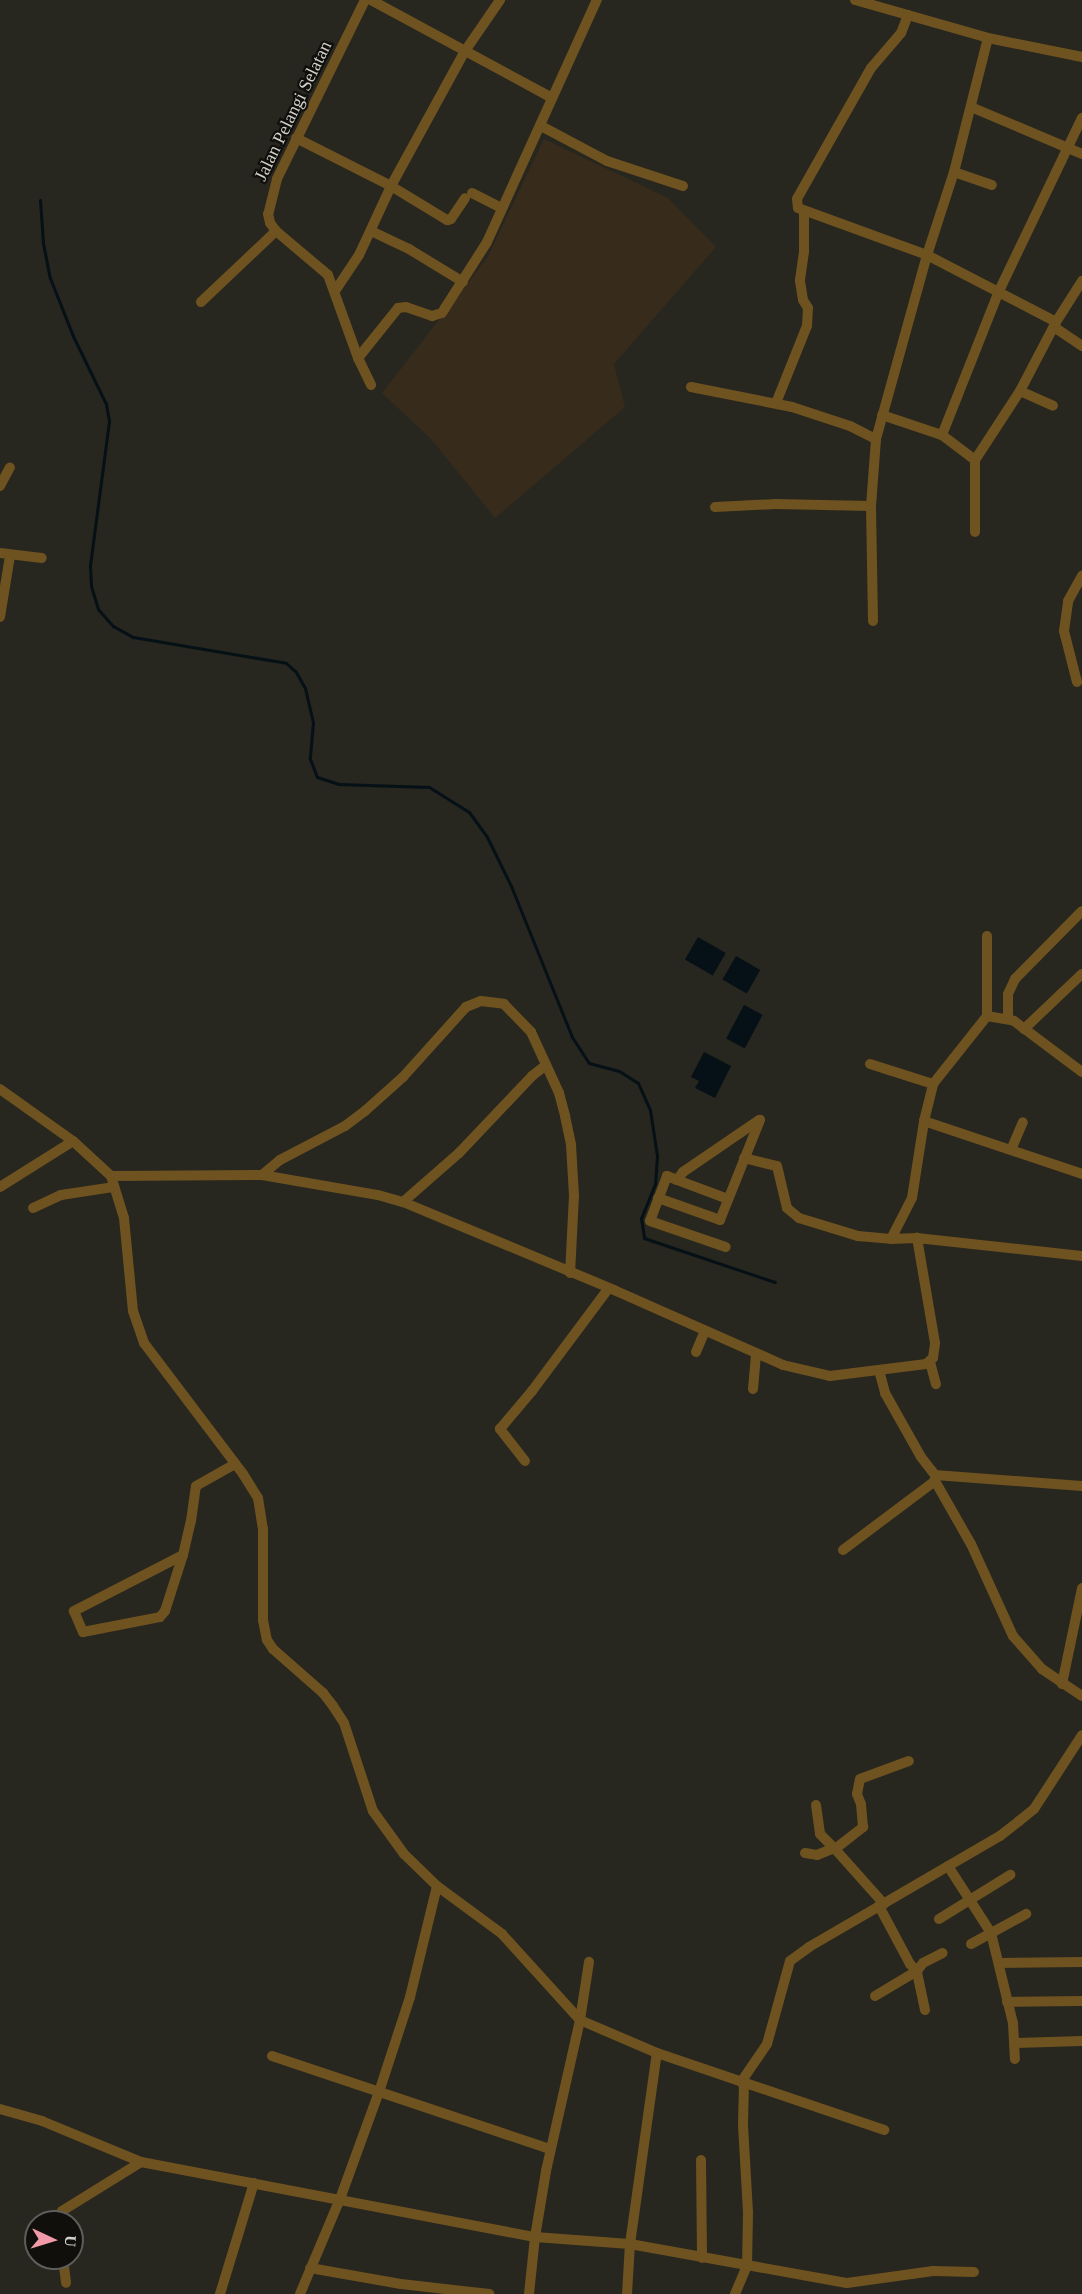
<!DOCTYPE html>
<html>
<head>
<meta charset="utf-8">
<style>
	body { margin:0 }
	#map { position:relative; width:1082px; height:2294px; overflow:hidden; background:#27261f; font-family:"Times New Roman",serif }
	div>[style] { position:absolute }
	[style*='--x'] { left:calc(var(--x)*1px); top:calc(var(--y)*1px); width:calc(var(--w)*1px); rotate:calc(var(--a)*1deg) }
	.industrial>* { inset:0; background:#372b1c }
	.water>* { inset:0; background:#051017; transform-origin:0 0 }
	.stream>* { height:3px; margin:-1.5px; padding:0 1.5px; transform-origin:1.5px; border-radius:1.5px; background:#051017 }
	.minor>* { height:10px; margin:-5px; padding:0 5px; transform-origin:5px; border-radius:5px; background:#6e521f }
	span { translate:-50% -50%; white-space:nowrap; text-align:center; line-height:1.15; -webkit-text-stroke:4.5px #100f0c; paint-order:stroke }
	.street-label { font-size:18px; color:#d2d2cd }
	.north { position:absolute; left:24px; top:2210px; width:60px; height:60px; box-sizing:border-box; background:#100f0c; border:2px solid #5e5d59; border-radius:50%; rotate:94deg; font-size:16px; font-weight:700; line-height:24px; text-align:center; color:#d2d2cd }
	.north::after { content:''; display:block; margin:auto; width:21px; height:27px; background:#f39aa9; clip-path:polygon(50% 0,100% 100%,50% 72%,0 100%) }
</style>
</head>
<body>
<div id="map">
	<div class="industrial">
		<i style="clip-path:polygon(544px 139px,668px 198px,716px 247px,614px 364px,625px 407px,495px 518px,431px 439px,382px 393px,487px 258px)"></i>
	</div>
	<div class="water">
		<i style="left:698px;top:937px;width:32px;height:26px;rotate:30deg"></i>
		<i style="left:736px;top:956px;width:28px;height:27px;rotate:30deg"></i>
		<i style="left:744px;top:1005px;width:21px;height:38px;rotate:28deg"></i>
		<i style="clip-path:polygon(704px 1052px,731px 1066px,715px 1098px,695px 1088px,699px 1081px,691px 1077px)"></i>
	</div>
	<div class="stream">
		<i style="--x:40;--y:200;--w:43;--a:86"></i>
		<i style="--x:43;--y:243;--w:36;--a:79"></i>
		<i style="--x:50;--y:278;--w:62;--a:68.4"></i>
		<i style="--x:73;--y:336;--w:76;--a:64.1"></i>
		<i style="--x:106;--y:404;--w:17;--a:80"></i>
		<i style="--x:109;--y:421;--w:146;--a:97.5"></i>
		<i style="--x:90;--y:566;--w:20;--a:87"></i>
		<i style="--x:91;--y:586;--w:24;--a:73"></i>
		<i style="--x:98;--y:609;--w:23;--a:49"></i>
		<i style="--x:113;--y:626;--w:23;--a:29"></i>
		<i style="--x:133;--y:637;--w:155;--a:9.6"></i>
		<i style="--x:286;--y:663;--w:13;--a:42"></i>
		<i style="--x:296;--y:672;--w:18;--a:61"></i>
		<i style="--x:305;--y:688;--w:35;--a:77"></i>
		<i style="--x:313;--y:722;--w:37;--a:95"></i>
		<i style="--x:310;--y:759;--w:19;--a:69"></i>
		<i style="--x:317;--y:777;--w:22;--a:18"></i>
		<i style="--x:338;--y:784;--w:91;--a:1.9"></i>
		<i style="--x:429;--y:787;--w:47;--a:32"></i>
		<i style="--x:469;--y:812;--w:31;--a:54"></i>
		<i style="--x:487;--y:837;--w:55;--a:63.9"></i>
		<i style="--x:511;--y:886;--w:163;--a:68"></i>
		<i style="--x:572;--y:1037;--w:31;--a:57"></i>
		<i style="--x:589;--y:1063;--w:31;--a:15"></i>
		<i style="--x:619;--y:1071;--w:22;--a:32"></i>
		<i style="--x:638;--y:1083;--w:30;--a:66"></i>
		<i style="--x:650;--y:1110;--w:47;--a:81.3"></i>
		<i style="--x:657;--y:1156;--w:28;--a:94"></i>
		<i style="--x:655;--y:1184;--w:37;--a:112"></i>
		<i style="--x:641;--y:1218;--w:20;--a:81"></i>
		<i style="--x:644;--y:1238;--w:138;--a:18.6"></i>
	</div>
	<div class="minor">
		<i style="--x:365;--y:0;--w:199;--a:116.2"></i>
		<i style="--x:277;--y:179;--w:36;--a:104"></i>
		<i style="--x:268;--y:214;--w:9;--a:77"></i>
		<i style="--x:270;--y:223;--w:10;--a:53"></i>
		<i style="--x:276;--y:231;--w:68;--a:40.2"></i>
		<i style="--x:328;--y:275;--w:88;--a:70.1"></i>
		<i style="--x:358;--y:358;--w:30;--a:64"></i>
		<i style="--x:371;--y:0;--w:206;--a:28.4"></i>
		<i style="--x:855;--y:0;--w:138;--a:15.9"></i>
		<i style="--x:988;--y:38;--w:96;--a:11.4"></i>
		<i style="--x:908;--y:15;--w:19;--a:111"></i>
		<i style="--x:901;--y:33;--w:46;--a:130.6"></i>
		<i style="--x:871;--y:68;--w:150;--a:119.5"></i>
		<i style="--x:797;--y:199;--w:9;--a:84"></i>
		<i style="--x:798;--y:208;--w:137;--a:20"></i>
		<i style="--x:927;--y:255;--w:145;--a:27.4"></i>
		<i style="--x:971;--y:107;--w:121;--a:22.9"></i>
		<i style="--x:541;--y:126;--w:75;--a:27.9"></i>
		<i style="--x:607;--y:161;--w:80;--a:18.2"></i>
		<i style="--x:296;--y:138;--w:106;--a:26.8"></i>
		<i style="--x:391;--y:186;--w:66;--a:31.3"></i>
		<i style="--x:447;--y:220;--w:4;--a:-14"></i>
		<i style="--x:451;--y:219;--w:25;--a:-56"></i>
		<i style="--x:954;--y:172;--w:40;--a:18.9"></i>
		<i style="--x:472;--y:193;--w:33;--a:27"></i>
		<i style="--x:371;--y:231;--w:42;--a:25.3"></i>
		<i style="--x:409;--y:249;--w:63;--a:31.4"></i>
		<i style="--x:335;--y:291;--w:43;--a:-56.3"></i>
		<i style="--x:359;--y:255;--w:76;--a:-65.1"></i>
		<i style="--x:391;--y:186;--w:154;--a:-61.3"></i>
		<i style="--x:465;--y:51;--w:62;--a:-55.5"></i>
		<i style="--x:201;--y:302;--w:103;--a:-43.4"></i>
		<i style="--x:1054;--y:327;--w:34;--a:34"></i>
		<i style="--x:358;--y:358;--w:64;--a:-51.3"></i>
		<i style="--x:398;--y:308;--w:8;--a:-7"></i>
		<i style="--x:406;--y:307;--w:28;--a:19"></i>
		<i style="--x:432;--y:316;--w:10;--a:-17"></i>
		<i style="--x:442;--y:313;--w:6;--a:-59"></i>
		<i style="--x:445;--y:308;--w:78;--a:-57.5"></i>
		<i style="--x:487;--y:242;--w:266;--a:-65.6"></i>
		<i style="--x:691;--y:387;--w:103;--a:11.2"></i>
		<i style="--x:792;--y:407;--w:61;--a:18.1"></i>
		<i style="--x:850;--y:426;--w:29;--a:27"></i>
		<i style="--x:1020;--y:391;--w:36;--a:24"></i>
		<i style="--x:776;--y:403;--w:83;--a:-68.1"></i>
		<i style="--x:807;--y:326;--w:18;--a:-87"></i>
		<i style="--x:808;--y:308;--w:9;--a:-122"></i>
		<i style="--x:803;--y:300;--w:20;--a:-99"></i>
		<i style="--x:800;--y:280;--w:28;--a:-82"></i>
		<i style="--x:804;--y:252;--w:41;--a:-90"></i>
		<i style="--x:882;--y:415;--w:63;--a:18.4"></i>
		<i style="--x:942;--y:435;--w:41;--a:37.1"></i>
		<i style="--x:975;--y:460;--w:82;--a:-56.9"></i>
		<i style="--x:1020;--y:391;--w:78;--a:-62.4"></i>
		<i style="--x:1056;--y:322;--w:49;--a:-57.6"></i>
		<i style="--x:942;--y:435;--w:155;--a:-68.4"></i>
		<i style="--x:999;--y:291;--w:192;--a:-64.4"></i>
		<i style="--x:975;--y:460;--w:72;--a:90"></i>
		<i style="--x:0;--y:486;--w:21;--a:-62"></i>
		<i style="--x:715;--y:507;--w:61;--a:-2.8"></i>
		<i style="--x:776;--y:504;--w:95;--a:1.2"></i>
		<i style="--x:0;--y:553;--w:42;--a:6.8"></i>
		<i style="--x:0;--y:617;--w:62;--a:-80.7"></i>
		<i style="--x:873;--y:621;--w:115;--a:-91"></i>
		<i style="--x:871;--y:506;--w:67;--a:-85.7"></i>
		<i style="--x:876;--y:439;--w:191;--a:-74.5"></i>
		<i style="--x:927;--y:255;--w:87;--a:-72"></i>
		<i style="--x:954;--y:172;--w:138;--a:-75.8"></i>
		<i style="--x:1077;--y:682;--w:53;--a:-104.3"></i>
		<i style="--x:1064;--y:631;--w:30;--a:-82"></i>
		<i style="--x:1068;--y:601;--w:29;--a:-61"></i>
		<i style="--x:987;--y:1016;--w:27;--a:10"></i>
		<i style="--x:1014;--y:1021;--w:85;--a:36.9"></i>
		<i style="--x:1008;--y:1019;--w:25;--a:-90"></i>
		<i style="--x:1008;--y:994;--w:17;--a:-65"></i>
		<i style="--x:1015;--y:979;--w:95;--a:-45.4"></i>
		<i style="--x:1024;--y:1029;--w:80;--a:-43.5"></i>
		<i style="--x:870;--y:1064;--w:66;--a:17.6"></i>
		<i style="--x:0;--y:1089;--w:90;--a:35.5"></i>
		<i style="--x:73;--y:1141;--w:52;--a:42.6"></i>
		<i style="--x:111;--y:1176;--w:44;--a:72.8"></i>
		<i style="--x:124;--y:1218;--w:93;--a:84.5"></i>
		<i style="--x:133;--y:1311;--w:34;--a:71"></i>
		<i style="--x:144;--y:1343;--w:164;--a:52.9"></i>
		<i style="--x:243;--y:1474;--w:28;--a:58"></i>
		<i style="--x:258;--y:1498;--w:31;--a:81"></i>
		<i style="--x:263;--y:1529;--w:91;--a:90"></i>
		<i style="--x:263;--y:1620;--w:20;--a:79"></i>
		<i style="--x:267;--y:1640;--w:11;--a:56"></i>
		<i style="--x:273;--y:1649;--w:67;--a:41.3"></i>
		<i style="--x:323;--y:1693;--w:16;--a:52"></i>
		<i style="--x:333;--y:1706;--w:20;--a:57"></i>
		<i style="--x:344;--y:1723;--w:93;--a:71.8"></i>
		<i style="--x:373;--y:1811;--w:53;--a:54.2"></i>
		<i style="--x:404;--y:1854;--w:46;--a:44.1"></i>
		<i style="--x:437;--y:1886;--w:81;--a:36.4"></i>
		<i style="--x:502;--y:1934;--w:116;--a:47.8"></i>
		<i style="--x:580;--y:2020;--w:84;--a:23.2"></i>
		<i style="--x:657;--y:2053;--w:240;--a:18.7"></i>
		<i style="--x:924;--y:1121;--w:167;--a:18.5"></i>
		<i style="--x:1011;--y:1150;--w:30;--a:-67"></i>
		<i style="--x:744;--y:1158;--w:34;--a:14"></i>
		<i style="--x:777;--y:1166;--w:43;--a:76.6"></i>
		<i style="--x:787;--y:1208;--w:16;--a:40"></i>
		<i style="--x:799;--y:1218;--w:62;--a:17"></i>
		<i style="--x:858;--y:1236;--w:33;--a:5"></i>
		<i style="--x:891;--y:1239;--w:26;--a:-2"></i>
		<i style="--x:262;--y:1175;--w:23;--a:-40"></i>
		<i style="--x:280;--y:1160;--w:73;--a:-27.6"></i>
		<i style="--x:345;--y:1126;--w:25;--a:-37"></i>
		<i style="--x:365;--y:1111;--w:51;--a:-41.8"></i>
		<i style="--x:403;--y:1077;--w:94;--a:-48"></i>
		<i style="--x:466;--y:1007;--w:16;--a:-22"></i>
		<i style="--x:481;--y:1001;--w:23;--a:7"></i>
		<i style="--x:504;--y:1004;--w:39;--a:46"></i>
		<i style="--x:531;--y:1032;--w:67;--a:65.3"></i>
		<i style="--x:559;--y:1093;--w:24;--a:75"></i>
		<i style="--x:565;--y:1116;--w:30;--a:78"></i>
		<i style="--x:571;--y:1145;--w:50;--a:86.6"></i>
		<i style="--x:574;--y:1195;--w:78;--a:92.9"></i>
		<i style="--x:111;--y:1176;--w:151;--a:-0.4"></i>
		<i style="--x:262;--y:1175;--w:118;--a:9.8"></i>
		<i style="--x:378;--y:1195;--w:26;--a:16"></i>
		<i style="--x:403;--y:1202;--w:229;--a:22.6"></i>
		<i style="--x:614;--y:1290;--w:185;--a:23.9"></i>
		<i style="--x:783;--y:1365;--w:48;--a:13.2"></i>
		<i style="--x:830;--y:1376;--w:97;--a:-7.1"></i>
		<i style="--x:926;--y:1364;--w:9;--a:-41"></i>
		<i style="--x:933;--y:1358;--w:15;--a:-82"></i>
		<i style="--x:935;--y:1343;--w:107;--a:-99.7"></i>
		<i style="--x:917;--y:1238;--w:166;--a:6.2"></i>
		<i style="--x:677;--y:1180;--w:11;--a:-158"></i>
		<i style="--x:667;--y:1176;--w:48;--a:110.7"></i>
		<i style="--x:650;--y:1221;--w:80;--a:18.9"></i>
		<i style="--x:0;--y:1187;--w:86;--a:-32.2"></i>
		<i style="--x:658;--y:1198;--w:66;--a:19.5"></i>
		<i style="--x:720;--y:1220;--w:108;--a:-68.2"></i>
		<i style="--x:728;--y:1199;--w:54;--a:-159.6"></i>
		<i style="--x:677;--y:1180;--w:10;--a:-53"></i>
		<i style="--x:683;--y:1172;--w:92;--a:-34.4"></i>
		<i style="--x:403;--y:1202;--w:74;--a:-41.2"></i>
		<i style="--x:459;--y:1153;--w:106;--a:-46.5"></i>
		<i style="--x:532;--y:1076;--w:18;--a:-38"></i>
		<i style="--x:33;--y:1208;--w:31;--a:-25"></i>
		<i style="--x:61;--y:1195;--w:54;--a:-8.6"></i>
		<i style="--x:891;--y:1239;--w:46;--a:-62.9"></i>
		<i style="--x:912;--y:1198;--w:78;--a:-81.1"></i>
		<i style="--x:924;--y:1121;--w:38;--a:-76"></i>
		<i style="--x:933;--y:1084;--w:87;--a:-51.5"></i>
		<i style="--x:987;--y:1016;--w:80;--a:-90"></i>
		<i style="--x:696;--y:1352;--w:23;--a:-67"></i>
		<i style="--x:930;--y:1362;--w:23;--a:75"></i>
		<i style="--x:879;--y:1370;--w:24;--a:75"></i>
		<i style="--x:885;--y:1393;--w:73;--a:60.6"></i>
		<i style="--x:921;--y:1457;--w:23;--a:52"></i>
		<i style="--x:935;--y:1475;--w:6;--a:90"></i>
		<i style="--x:935;--y:1481;--w:73;--a:60.3"></i>
		<i style="--x:971;--y:1544;--w:101;--a:65.5"></i>
		<i style="--x:1013;--y:1636;--w:44;--a:48.7"></i>
		<i style="--x:1042;--y:1669;--w:48;--a:34"></i>
		<i style="--x:753;--y:1389;--w:36;--a:-85"></i>
		<i style="--x:525;--y:1461;--w:41;--a:-128"></i>
		<i style="--x:500;--y:1429;--w:50;--a:-49.9"></i>
		<i style="--x:532;--y:1391;--w:127;--a:-53.3"></i>
		<i style="--x:935;--y:1475;--w:147;--a:4.3"></i>
		<i style="--x:843;--y:1550;--w:115;--a:-36.9"></i>
		<i style="--x:183;--y:1555;--w:123;--a:152.8"></i>
		<i style="--x:74;--y:1611;--w:23;--a:67"></i>
		<i style="--x:83;--y:1632;--w:78;--a:-11"></i>
		<i style="--x:160;--y:1617;--w:8;--a:-50"></i>
		<i style="--x:165;--y:1611;--w:59;--a:-72.2"></i>
		<i style="--x:183;--y:1555;--w:35;--a:-77"></i>
		<i style="--x:191;--y:1521;--w:35;--a:-82"></i>
		<i style="--x:196;--y:1486;--w:45;--a:-29.4"></i>
		<i style="--x:1062;--y:1684;--w:98;--a:-78.2"></i>
		<i style="--x:816;--y:1805;--w:29;--a:82"></i>
		<i style="--x:820;--y:1834;--w:21;--a:45"></i>
		<i style="--x:805;--y:1853;--w:12;--a:9"></i>
		<i style="--x:817;--y:1855;--w:18;--a:-22"></i>
		<i style="--x:948;--y:1866;--w:80;--a:57.3"></i>
		<i style="--x:991;--y:1933;--w:93;--a:76.3"></i>
		<i style="--x:1013;--y:2023;--w:36;--a:87"></i>
		<i style="--x:884;--y:1904;--w:74;--a:-131.7"></i>
		<i style="--x:835;--y:1849;--w:36;--a:-38"></i>
		<i style="--x:863;--y:1827;--w:23;--a:-95"></i>
		<i style="--x:861;--y:1804;--w:11;--a:-112"></i>
		<i style="--x:857;--y:1794;--w:15;--a:-79"></i>
		<i style="--x:860;--y:1779;--w:52;--a:-20.2"></i>
		<i style="--x:939;--y:1919;--w:84;--a:-31.8"></i>
		<i style="--x:971;--y:1944;--w:63;--a:-28.6"></i>
		<i style="--x:999;--y:1963;--w:83;--a:-0.7"></i>
		<i style="--x:875;--y:1996;--w:49;--a:-30.8"></i>
		<i style="--x:917;--y:1971;--w:10;--a:-135"></i>
		<i style="--x:910;--y:1964;--w:66;--a:-118.1"></i>
		<i style="--x:1007;--y:2002;--w:75;--a:-0.8"></i>
		<i style="--x:925;--y:2010;--w:40;--a:-102"></i>
		<i style="--x:917;--y:1971;--w:10;--a:-53"></i>
		<i style="--x:923;--y:1963;--w:22;--a:-27"></i>
		<i style="--x:1014;--y:2043;--w:68;--a:-1.7"></i>
		<i style="--x:272;--y:2056;--w:293;--a:18.5"></i>
		<i style="--x:741;--y:2082;--w:46;--a:-55.6"></i>
		<i style="--x:767;--y:2044;--w:86;--a:-74.5"></i>
		<i style="--x:790;--y:1961;--w:24;--a:-36"></i>
		<i style="--x:809;--y:1947;--w:221;--a:-30.2"></i>
		<i style="--x:1000;--y:1836;--w:24;--a:-38"></i>
		<i style="--x:1019;--y:1821;--w:19;--a:-39"></i>
		<i style="--x:1034;--y:1809;--w:88;--a:-57"></i>
		<i style="--x:0;--y:2109;--w:44;--a:15.9"></i>
		<i style="--x:42;--y:2121;--w:107;--a:22.5"></i>
		<i style="--x:141;--y:2162;--w:401;--a:10.8"></i>
		<i style="--x:535;--y:2237;--w:95;--a:4.2"></i>
		<i style="--x:630;--y:2244;--w:220;--a:10.2"></i>
		<i style="--x:847;--y:2283;--w:87;--a:-7.9"></i>
		<i style="--x:933;--y:2271;--w:41;--a:1.4"></i>
		<i style="--x:701;--y:2160;--w:98;--a:89.4"></i>
		<i style="--x:60;--y:2222;--w:11;--a:-80"></i>
		<i style="--x:62;--y:2211;--w:93;--a:-31.8"></i>
		<i style="--x:63;--y:2258;--w:25;--a:83"></i>
		<i style="--x:310;--y:2268;--w:92;--a:10"></i>
		<i style="--x:401;--y:2284;--w:89;--a:6.5"></i>
		<i style="--x:220;--y:2294;--w:116;--a:-73"></i>
		<i style="--x:300;--y:2294;--w:103;--a:-67.2"></i>
		<i style="--x:340;--y:2199;--w:114;--a:-70"></i>
		<i style="--x:379;--y:2092;--w:100;--a:-71.9"></i>
		<i style="--x:410;--y:1997;--w:114;--a:-76.3"></i>
		<i style="--x:529;--y:2294;--w:57;--a:-84"></i>
		<i style="--x:535;--y:2237;--w:67;--a:-80.5"></i>
		<i style="--x:546;--y:2171;--w:155;--a:-77.3"></i>
		<i style="--x:580;--y:2020;--w:59;--a:-81.2"></i>
		<i style="--x:627;--y:2294;--w:50;--a:-86.6"></i>
		<i style="--x:630;--y:2244;--w:193;--a:-82"></i>
		<i style="--x:735;--y:2294;--w:30;--a:-67"></i>
		<i style="--x:747;--y:2266;--w:54;--a:-88.9"></i>
		<i style="--x:748;--y:2212;--w:88;--a:-93.3"></i>
		<i style="--x:743;--y:2124;--w:40;--a:-88.6"></i>
	</div>
	<div class="street-label">
		<span style="left:293px;top:111px;rotate:-64deg">Jalan Pelangi Selatan</span>
	</div>
	<div class="north">U</div>
</div>
</body>
</html>
